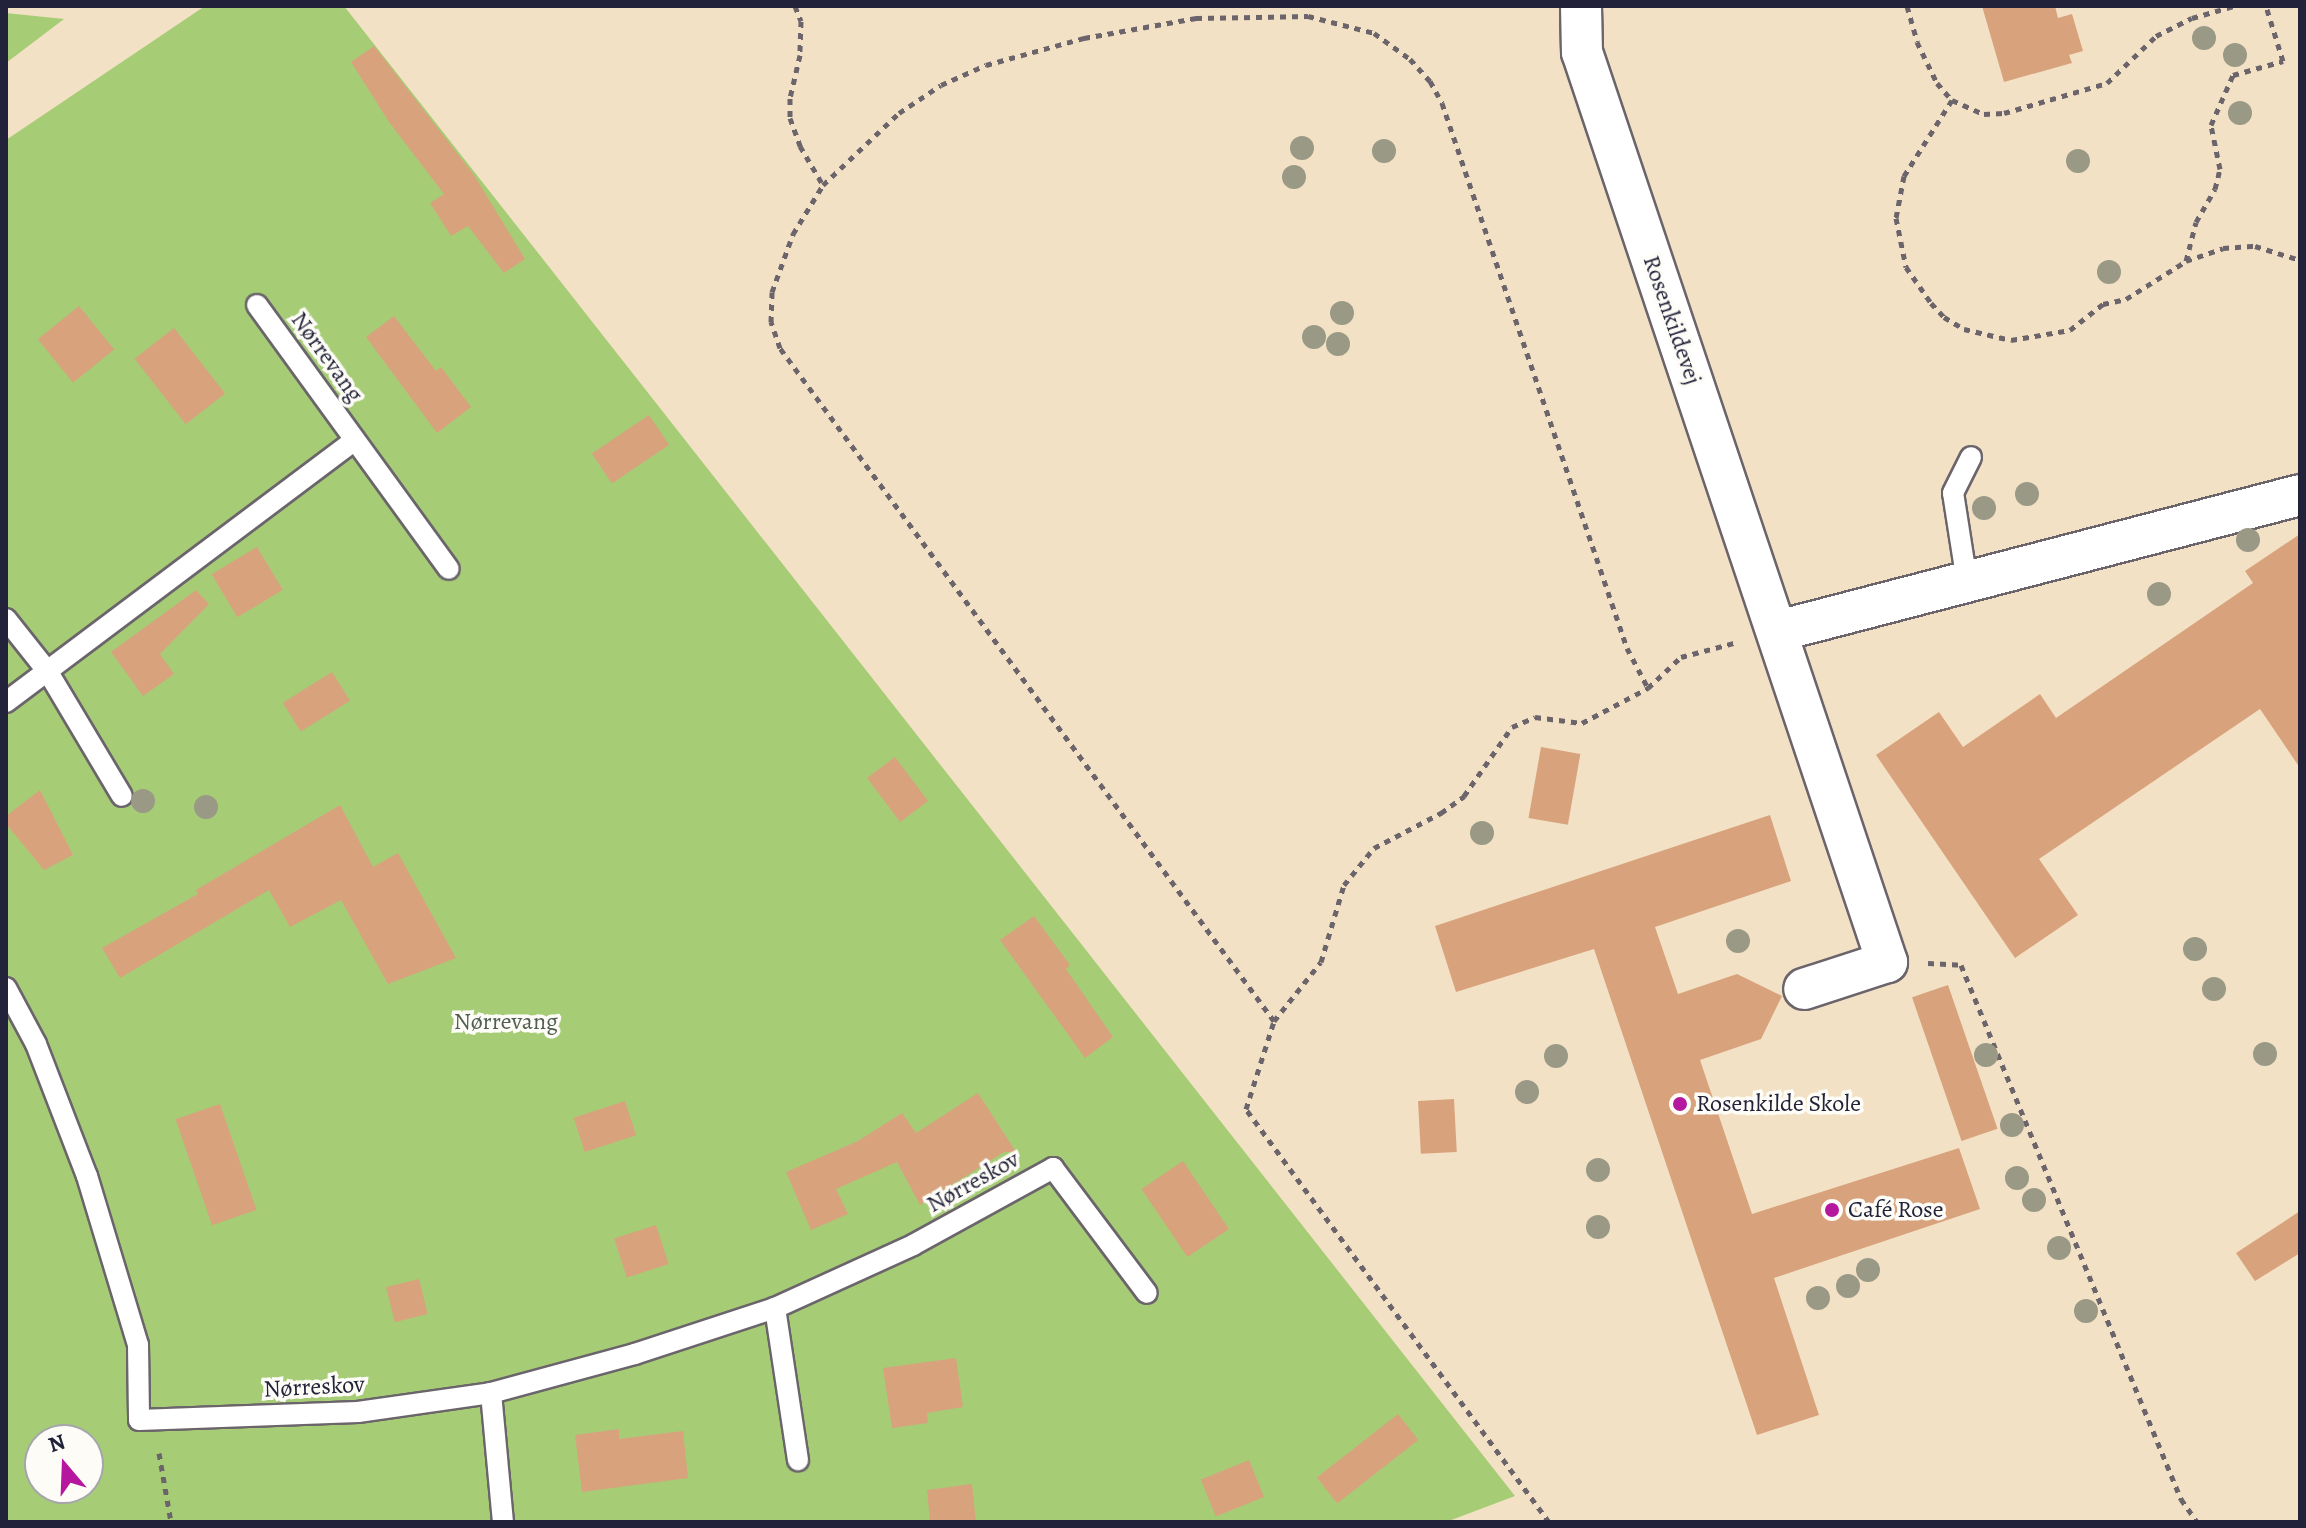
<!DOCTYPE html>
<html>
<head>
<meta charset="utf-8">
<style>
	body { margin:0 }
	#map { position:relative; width:2306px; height:1528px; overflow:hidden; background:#f3e1c5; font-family:Alegreya,serif }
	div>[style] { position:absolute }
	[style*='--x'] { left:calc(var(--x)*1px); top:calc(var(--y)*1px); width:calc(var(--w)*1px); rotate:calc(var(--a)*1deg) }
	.green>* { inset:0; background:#a6cc76 }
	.building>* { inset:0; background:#d8a37c; transform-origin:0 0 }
	.path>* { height:5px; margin-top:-2.5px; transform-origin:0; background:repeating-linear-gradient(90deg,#6b656b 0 6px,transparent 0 12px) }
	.roads { filter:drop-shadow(2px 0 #6b656b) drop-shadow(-2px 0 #6b656b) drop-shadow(0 2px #6b656b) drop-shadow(0 -2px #6b656b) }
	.lane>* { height:20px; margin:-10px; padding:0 10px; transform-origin:10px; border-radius:10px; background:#fff }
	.street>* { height:40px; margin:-20px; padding:0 20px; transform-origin:20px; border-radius:20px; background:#fff }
	.trees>* { width:24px; height:24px; margin:-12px; border-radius:50%; background:#999985 }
	.dots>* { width:22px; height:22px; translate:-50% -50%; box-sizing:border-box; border:4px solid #fdfcf7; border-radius:50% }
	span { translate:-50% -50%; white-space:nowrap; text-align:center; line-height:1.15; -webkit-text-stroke:7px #fdfcf7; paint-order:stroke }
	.street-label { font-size:24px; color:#22223b }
	.park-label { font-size:24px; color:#505e50 }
	.poi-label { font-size:24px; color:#22223b }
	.left { translate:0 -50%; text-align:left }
	.frame { position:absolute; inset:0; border:8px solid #22223b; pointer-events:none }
	.north { position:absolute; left:24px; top:1424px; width:80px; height:80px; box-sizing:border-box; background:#fdfcf7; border:2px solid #a5a5ac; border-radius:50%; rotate:341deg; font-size:22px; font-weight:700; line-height:32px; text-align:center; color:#22223b }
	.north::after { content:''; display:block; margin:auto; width:28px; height:36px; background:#b5179e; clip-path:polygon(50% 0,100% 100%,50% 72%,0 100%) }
</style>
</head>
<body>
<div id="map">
	<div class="green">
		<i style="clip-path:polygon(evenodd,205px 6px,344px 6px,1515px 1496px,1446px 1522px,6px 1522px,6px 140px,205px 6px,40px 1440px,88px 1440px,88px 1488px,40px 1488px,40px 1440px)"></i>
		<i style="clip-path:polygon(6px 13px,64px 19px,6px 63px)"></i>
	</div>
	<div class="building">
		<i style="clip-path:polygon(1982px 6px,2055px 6px,2058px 18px,2072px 14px,2083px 51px,2069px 55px,2072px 63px,2004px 82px)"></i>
		<i style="clip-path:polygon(374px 46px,474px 175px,525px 259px,504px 273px,468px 226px,451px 236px,430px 203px,444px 194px,389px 122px,351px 62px)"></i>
		<i style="left:79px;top:306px;width:56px;height:53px;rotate:51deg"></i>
		<i style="clip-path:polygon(394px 316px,436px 371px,441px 367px,471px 407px,437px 433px,366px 337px)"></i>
		<i style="left:174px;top:328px;width:83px;height:50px;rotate:52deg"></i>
		<i style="left:649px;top:415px;width:36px;height:69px;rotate:56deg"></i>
		<i style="clip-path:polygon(2300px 534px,2300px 768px,2260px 709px,2039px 859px,2078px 915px,2015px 958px,1876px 755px,1939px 712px,1963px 747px,2040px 694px,2056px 718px,2253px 583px,2245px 571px)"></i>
		<i style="left:257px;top:547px;width:50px;height:53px;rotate:59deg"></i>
		<i style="clip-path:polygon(196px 590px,209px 604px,160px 654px,174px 674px,143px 696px,111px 652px)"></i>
		<i style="left:332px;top:672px;width:34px;height:58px;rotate:58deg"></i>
		<i style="left:1541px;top:747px;width:40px;height:72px;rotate:10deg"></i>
		<i style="left:895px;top:757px;width:55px;height:35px;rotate:53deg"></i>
		<i style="clip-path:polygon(40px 790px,73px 855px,44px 870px,6px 824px,6px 816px)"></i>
		<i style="clip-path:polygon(340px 805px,373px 867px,398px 853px,456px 958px,388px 984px,341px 900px,290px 927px,269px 890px,120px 978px,102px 948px,198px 894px,196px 890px)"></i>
		<i style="clip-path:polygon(1770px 815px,1791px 881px,1655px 927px,1678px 994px,1737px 974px,1782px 996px,1761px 1039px,1700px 1060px,1752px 1214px,1959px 1148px,1980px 1209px,1774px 1278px,1819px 1415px,1757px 1435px,1594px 949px,1456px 992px,1435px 926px)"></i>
		<i style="clip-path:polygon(1034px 916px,1070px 965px,1066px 969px,1113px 1037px,1085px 1058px,1000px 940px)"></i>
		<i style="left:1948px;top:985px;width:152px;height:38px;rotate:71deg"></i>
		<i style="clip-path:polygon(978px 1093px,1016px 1152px,1004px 1152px,920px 1205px,897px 1162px,836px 1189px,848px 1214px,811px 1230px,786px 1172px,858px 1141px,902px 1113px,916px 1133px)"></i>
		<i style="left:1454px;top:1099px;width:53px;height:36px;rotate:87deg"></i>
		<i style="left:625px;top:1101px;width:36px;height:54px;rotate:72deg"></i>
		<i style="left:220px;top:1104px;width:112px;height:47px;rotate:71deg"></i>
		<i style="left:1183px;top:1161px;width:82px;height:50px;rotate:56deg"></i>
		<i style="clip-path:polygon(2300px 1211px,2300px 1253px,2255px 1281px,2236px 1253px)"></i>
		<i style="left:656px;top:1225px;width:41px;height:44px;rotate:72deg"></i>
		<i style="left:419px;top:1279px;width:36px;height:34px;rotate:76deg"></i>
		<i style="clip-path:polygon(956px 1358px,963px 1407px,927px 1413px,928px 1423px,892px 1428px,883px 1368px)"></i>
		<i style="left:1398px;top:1414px;width:33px;height:103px;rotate:52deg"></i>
		<i style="clip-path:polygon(619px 1429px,619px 1439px,683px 1431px,688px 1478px,582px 1492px,575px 1435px)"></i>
		<i style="left:1249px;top:1460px;width:40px;height:52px;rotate:68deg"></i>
		<i style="clip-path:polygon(972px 1484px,976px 1522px,930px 1522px,927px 1490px)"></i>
	</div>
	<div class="path">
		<i style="--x:795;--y:6;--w:16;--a:68"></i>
		<i style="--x:801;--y:21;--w:34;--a:92"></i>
		<i style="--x:800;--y:55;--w:44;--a:103.1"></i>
		<i style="--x:790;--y:98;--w:20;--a:90"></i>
		<i style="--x:790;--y:118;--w:30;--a:70"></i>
		<i style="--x:800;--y:146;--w:45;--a:59.5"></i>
		<i style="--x:1907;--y:6;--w:37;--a:74"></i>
		<i style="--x:1917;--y:42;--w:46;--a:64"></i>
		<i style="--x:1937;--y:83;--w:23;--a:49"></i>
		<i style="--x:1952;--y:100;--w:35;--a:24"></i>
		<i style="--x:1984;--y:114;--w:20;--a:-3"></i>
		<i style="--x:2004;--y:113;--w:107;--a:-16.2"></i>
		<i style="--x:2107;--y:83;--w:68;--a:-43.8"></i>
		<i style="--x:2156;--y:36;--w:40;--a:-26.6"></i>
		<i style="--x:2192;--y:18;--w:44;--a:-15.9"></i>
		<i style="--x:1952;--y:100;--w:90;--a:122.3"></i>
		<i style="--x:1904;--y:176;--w:43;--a:100.8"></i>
		<i style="--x:1896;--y:218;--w:50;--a:78.5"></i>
		<i style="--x:1906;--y:267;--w:44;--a:55.2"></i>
		<i style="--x:1931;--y:303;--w:19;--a:47"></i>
		<i style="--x:1944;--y:317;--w:23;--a:31"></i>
		<i style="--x:1964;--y:329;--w:48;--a:13.2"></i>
		<i style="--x:2011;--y:340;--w:60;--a:-9.6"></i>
		<i style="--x:2070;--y:330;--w:42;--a:-38.2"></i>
		<i style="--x:2103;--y:304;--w:24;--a:-12"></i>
		<i style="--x:2126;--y:299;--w:71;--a:-32.3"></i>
		<i style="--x:2186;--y:261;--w:40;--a:-75.6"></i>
		<i style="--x:2196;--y:222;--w:38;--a:-60"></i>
		<i style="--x:2215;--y:189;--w:21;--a:-76"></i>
		<i style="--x:2220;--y:169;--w:45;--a:-101.6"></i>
		<i style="--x:2211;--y:125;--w:55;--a:-66.3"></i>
		<i style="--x:2233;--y:75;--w:52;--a:-15.6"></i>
		<i style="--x:2283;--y:61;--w:58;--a:-107.2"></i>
		<i style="--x:2186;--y:261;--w:39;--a:-19"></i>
		<i style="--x:2223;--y:248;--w:32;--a:-4"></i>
		<i style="--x:2255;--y:246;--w:47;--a:17.3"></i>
		<i style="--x:1928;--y:963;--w:33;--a:3"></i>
		<i style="--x:1961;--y:965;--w:578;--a:67.61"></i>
		<i style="--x:2181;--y:1499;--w:28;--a:55"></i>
		<i style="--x:1274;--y:1021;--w:835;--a:-126.28"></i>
		<i style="--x:780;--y:348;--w:28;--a:-109"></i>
		<i style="--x:771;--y:322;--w:30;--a:-88"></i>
		<i style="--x:772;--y:292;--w:62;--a:-70.1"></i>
		<i style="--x:793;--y:234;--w:57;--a:-58.5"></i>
		<i style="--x:823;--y:185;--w:105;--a:-43.5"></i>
		<i style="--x:899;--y:113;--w:50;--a:-33.7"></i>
		<i style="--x:941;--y:85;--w:49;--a:-24"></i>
		<i style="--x:986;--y:65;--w:102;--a:-15.4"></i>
		<i style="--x:1084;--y:38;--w:114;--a:-10.1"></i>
		<i style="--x:1196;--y:18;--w:112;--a:-1"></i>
		<i style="--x:1308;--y:16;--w:68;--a:14.4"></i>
		<i style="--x:1374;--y:33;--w:44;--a:35.8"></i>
		<i style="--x:1410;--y:59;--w:30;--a:48"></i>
		<i style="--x:1430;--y:81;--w:25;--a:61"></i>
		<i style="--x:1442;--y:103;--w:576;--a:71.25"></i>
		<i style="--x:1627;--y:648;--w:45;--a:62.3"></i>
		<i style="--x:159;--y:1453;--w:70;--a:80.1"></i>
		<i style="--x:1549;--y:1522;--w:512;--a:-126.27"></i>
		<i style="--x:1246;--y:1109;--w:92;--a:-72.3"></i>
		<i style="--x:1274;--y:1021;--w:75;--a:-51.5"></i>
		<i style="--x:1321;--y:962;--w:80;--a:-73.4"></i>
		<i style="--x:1344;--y:885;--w:48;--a:-51"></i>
		<i style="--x:1374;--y:848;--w:76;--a:-27.6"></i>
		<i style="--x:1441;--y:813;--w:29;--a:-36"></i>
		<i style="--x:1464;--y:796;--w:84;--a:-55.2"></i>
		<i style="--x:1512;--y:727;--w:25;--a:-23"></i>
		<i style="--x:1535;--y:717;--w:47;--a:7.3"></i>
		<i style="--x:1582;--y:723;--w:75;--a:-27.9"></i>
		<i style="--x:1648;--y:688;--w:45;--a:-43.2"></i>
		<i style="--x:1681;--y:657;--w:55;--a:-14.8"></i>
	</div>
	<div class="roads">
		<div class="lane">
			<i style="--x:257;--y:305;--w:326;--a:54"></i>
			<i style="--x:1967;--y:582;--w:90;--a:-98.9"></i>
			<i style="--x:1953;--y:493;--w:40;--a:-63.4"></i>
			<i style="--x:6;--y:619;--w:68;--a:51.6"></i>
			<i style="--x:48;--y:672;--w:144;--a:59.2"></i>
			<i style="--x:6;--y:702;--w:436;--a:-36.9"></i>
			<i style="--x:6;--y:988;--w:64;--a:61.8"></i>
			<i style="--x:36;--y:1044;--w:142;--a:68.9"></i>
			<i style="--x:87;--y:1176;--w:177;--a:73.2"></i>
			<i style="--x:138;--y:1345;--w:75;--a:89.2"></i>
			<i style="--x:139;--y:1420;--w:219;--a:-2.1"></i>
			<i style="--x:358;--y:1412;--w:134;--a:-8.1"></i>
			<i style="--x:491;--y:1393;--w:149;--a:-15.2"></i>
			<i style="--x:635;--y:1354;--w:147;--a:-18.2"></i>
			<i style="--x:775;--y:1308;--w:152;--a:-24.5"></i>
			<i style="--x:913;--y:1245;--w:160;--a:-28.8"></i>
			<i style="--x:1053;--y:1168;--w:156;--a:53.1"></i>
			<i style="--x:775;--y:1308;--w:154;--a:81.4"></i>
			<i style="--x:491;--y:1393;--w:130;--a:84.7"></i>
		</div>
		<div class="street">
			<i style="--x:1581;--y:6;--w:46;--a:88.8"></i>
			<i style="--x:1582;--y:52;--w:960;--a:71.47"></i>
			<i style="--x:1887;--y:962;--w:87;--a:162"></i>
			<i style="--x:1778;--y:631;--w:539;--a:-14.6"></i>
		</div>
	</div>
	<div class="trees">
		<i style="left:2204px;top:38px"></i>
		<i style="left:2235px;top:55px"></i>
		<i style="left:2240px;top:113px"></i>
		<i style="left:1302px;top:148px"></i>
		<i style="left:1384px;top:151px"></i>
		<i style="left:2078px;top:161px"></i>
		<i style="left:1294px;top:177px"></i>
		<i style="left:2109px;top:272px"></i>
		<i style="left:1342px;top:313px"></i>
		<i style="left:1314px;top:337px"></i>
		<i style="left:1338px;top:344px"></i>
		<i style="left:2027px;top:494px"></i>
		<i style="left:1984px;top:508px"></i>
		<i style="left:2248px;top:540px"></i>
		<i style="left:2159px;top:594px"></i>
		<i style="left:143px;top:801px"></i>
		<i style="left:206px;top:807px"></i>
		<i style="left:1482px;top:833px"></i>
		<i style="left:1738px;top:941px"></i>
		<i style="left:2195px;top:949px"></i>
		<i style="left:2214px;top:989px"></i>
		<i style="left:2265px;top:1054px"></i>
		<i style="left:1986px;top:1055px"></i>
		<i style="left:1556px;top:1056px"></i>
		<i style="left:1527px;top:1092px"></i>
		<i style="left:2012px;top:1125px"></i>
		<i style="left:1598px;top:1170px"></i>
		<i style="left:2017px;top:1178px"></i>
		<i style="left:2034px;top:1200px"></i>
		<i style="left:1598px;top:1227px"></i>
		<i style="left:2059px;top:1248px"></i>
		<i style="left:1868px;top:1270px"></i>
		<i style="left:1848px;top:1286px"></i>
		<i style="left:1818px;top:1298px"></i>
		<i style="left:2086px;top:1311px"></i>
	</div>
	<div class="dots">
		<i style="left:1680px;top:1104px;background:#b5179e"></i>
		<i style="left:1832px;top:1210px;background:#b5179e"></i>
	</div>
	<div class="street-label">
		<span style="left:1672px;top:320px;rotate:71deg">Rosenkildevej</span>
		<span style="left:327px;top:357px;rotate:54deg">Nørrevang</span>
		<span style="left:973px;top:1182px;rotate:-29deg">Nørreskov</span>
		<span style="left:314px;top:1387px;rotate:-3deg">Nørreskov</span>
	</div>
	<div class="park-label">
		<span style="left:506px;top:1022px">Nørrevang</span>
	</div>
	<div class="poi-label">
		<span class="left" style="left:1696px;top:1104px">Rosenkilde Skole</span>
		<span class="left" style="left:1848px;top:1210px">Café Rose</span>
	</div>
	<div class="frame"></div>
	<div class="north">N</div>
</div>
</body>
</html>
